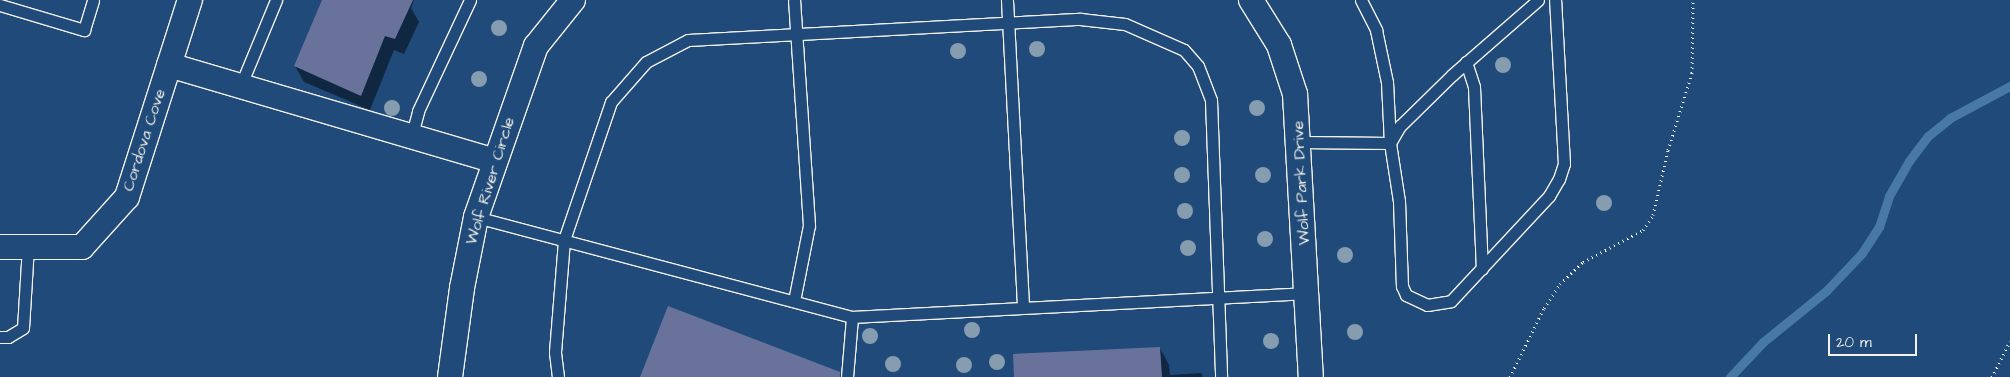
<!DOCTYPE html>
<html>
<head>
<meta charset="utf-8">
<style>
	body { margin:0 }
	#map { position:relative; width:2010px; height:377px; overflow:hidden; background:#1f4a7a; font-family:"Architects Daughter",sans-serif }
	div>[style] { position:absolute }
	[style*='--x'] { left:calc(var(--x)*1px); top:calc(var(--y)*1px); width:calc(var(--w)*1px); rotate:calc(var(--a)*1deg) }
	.shadow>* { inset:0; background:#0007 }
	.stream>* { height:9px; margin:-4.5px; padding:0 4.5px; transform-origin:4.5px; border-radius:4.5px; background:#4779a4 }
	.building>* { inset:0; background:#69729b }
	.path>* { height:3px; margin-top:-1.5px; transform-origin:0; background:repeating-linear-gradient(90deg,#f4f1e8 0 1px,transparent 0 5px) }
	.roads { filter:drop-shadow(1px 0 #f4f1e8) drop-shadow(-1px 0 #f4f1e8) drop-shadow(0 1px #f4f1e8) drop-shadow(0 -1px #f4f1e8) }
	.lane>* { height:11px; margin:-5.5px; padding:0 5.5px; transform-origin:5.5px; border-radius:5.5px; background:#1f4a7a }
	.street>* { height:24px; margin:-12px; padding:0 12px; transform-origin:12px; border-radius:12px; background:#1f4a7a }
	.trees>* { width:16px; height:16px; margin:-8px; border-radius:50%; background:#869caf }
	span { translate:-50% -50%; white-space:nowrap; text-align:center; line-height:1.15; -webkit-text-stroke:5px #1f4a7a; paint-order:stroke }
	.street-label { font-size:16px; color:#f4f1e8 }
	.scale { position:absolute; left:1828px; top:334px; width:89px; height:22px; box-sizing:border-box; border:2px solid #f4f1e8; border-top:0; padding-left:6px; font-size:15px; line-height:18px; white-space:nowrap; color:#f4f1e8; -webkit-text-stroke:4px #1f4a7a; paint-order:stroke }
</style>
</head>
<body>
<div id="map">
	<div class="shadow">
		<i style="clip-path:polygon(323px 0,414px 0,411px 8px,419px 22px,404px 54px,394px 50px,370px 110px,304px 82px,295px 66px)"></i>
		<i style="clip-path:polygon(1160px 348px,1169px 365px,1170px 375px,1201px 373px,1203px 377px,1015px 377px)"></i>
	</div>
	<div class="stream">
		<i style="--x:1730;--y:377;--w:48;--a:-46.7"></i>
		<i style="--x:1763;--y:342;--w:81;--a:-39"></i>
		<i style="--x:1826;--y:291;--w:52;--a:-46.5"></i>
		<i style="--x:1862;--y:253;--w:31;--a:-57"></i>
		<i style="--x:1879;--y:227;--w:33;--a:-72"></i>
		<i style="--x:1889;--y:196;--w:40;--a:-60.3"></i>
		<i style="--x:1909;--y:161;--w:31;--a:-53"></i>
		<i style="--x:1928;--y:136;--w:28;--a:-39"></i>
		<i style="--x:1950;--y:118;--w:68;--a:-28.1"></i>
	</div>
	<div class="building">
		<i style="clip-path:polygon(322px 0,413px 0,395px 39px,385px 36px,361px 96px,294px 66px)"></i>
		<i style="clip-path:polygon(668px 306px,840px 372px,840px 377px,640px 377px)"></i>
		<i style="clip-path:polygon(1160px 347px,1162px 377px,1014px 377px,1013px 354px)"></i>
	</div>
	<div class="path">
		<i style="--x:1510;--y:377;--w:77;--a:-63.8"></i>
		<i style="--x:1544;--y:308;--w:29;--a:-56"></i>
		<i style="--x:1560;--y:284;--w:32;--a:-44"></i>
		<i style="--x:1583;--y:262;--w:68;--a:-28.1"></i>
		<i style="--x:1643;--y:230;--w:18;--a:-56"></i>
		<i style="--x:1653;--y:215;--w:67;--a:-77"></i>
		<i style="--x:1668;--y:150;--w:81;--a:-72.7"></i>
		<i style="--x:1692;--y:73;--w:73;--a:-89.2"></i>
		<i style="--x:1992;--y:377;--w:40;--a:-63.4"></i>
	</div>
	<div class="roads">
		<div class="lane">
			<i style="--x:1007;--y:0;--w:307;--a:87"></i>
			<i style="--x:1361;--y:0;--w:34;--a:63"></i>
			<i style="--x:1376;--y:30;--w:53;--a:78.1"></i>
			<i style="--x:1387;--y:82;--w:61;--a:87.2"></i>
			<i style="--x:0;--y:5;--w:88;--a:16.6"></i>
			<i style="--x:84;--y:30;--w:31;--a:-73"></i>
			<i style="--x:1466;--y:62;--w:26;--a:72"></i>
			<i style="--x:1474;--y:87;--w:182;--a:87.5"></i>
			<i style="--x:240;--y:87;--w:94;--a:-67.5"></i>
			<i style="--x:411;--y:138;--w:28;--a:-75"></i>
			<i style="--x:418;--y:111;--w:123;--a:-64.9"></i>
			<i style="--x:1299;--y:142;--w:91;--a:0.6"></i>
			<i style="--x:1390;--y:143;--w:59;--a:81.2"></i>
			<i style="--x:1399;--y:201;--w:85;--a:88"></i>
			<i style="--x:1402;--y:286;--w:10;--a:66"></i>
			<i style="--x:1406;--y:295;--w:23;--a:25"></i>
			<i style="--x:1427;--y:305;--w:24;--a:-9"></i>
			<i style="--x:1451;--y:301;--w:144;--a:-47"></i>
			<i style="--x:1549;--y:196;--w:20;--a:-60"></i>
			<i style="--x:1559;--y:179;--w:16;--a:-72"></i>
			<i style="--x:1564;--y:164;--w:164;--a:-93.1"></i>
			<i style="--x:1390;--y:143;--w:20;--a:-60"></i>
			<i style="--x:1400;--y:126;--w:73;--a:-44.4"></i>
			<i style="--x:1452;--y:75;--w:114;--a:-41.1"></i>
			<i style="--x:476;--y:217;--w:389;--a:14.9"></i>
			<i style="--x:852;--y:317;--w:456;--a:-3"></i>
			<i style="--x:794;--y:301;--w:77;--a:-78.8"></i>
			<i style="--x:809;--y:225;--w:225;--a:-93.8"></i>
			<i style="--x:0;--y:337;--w:8;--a:0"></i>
			<i style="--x:8;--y:337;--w:17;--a:-31"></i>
			<i style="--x:23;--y:328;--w:81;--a:-86.5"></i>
			<i style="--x:558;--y:377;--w:25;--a:-97"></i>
			<i style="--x:555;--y:352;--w:112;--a:-85.4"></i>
			<i style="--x:564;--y:240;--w:146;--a:-71.2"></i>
			<i style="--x:611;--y:102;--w:53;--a:-48.8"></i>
			<i style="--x:646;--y:62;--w:47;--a:-27.6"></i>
			<i style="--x:688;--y:40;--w:393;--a:-3.1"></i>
			<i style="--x:1080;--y:19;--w:45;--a:6.3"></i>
			<i style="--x:1125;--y:24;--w:64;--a:23.8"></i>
			<i style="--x:1184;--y:50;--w:21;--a:49"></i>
			<i style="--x:1198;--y:66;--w:36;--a:69"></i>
			<i style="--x:1211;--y:100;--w:277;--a:87.9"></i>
			<i style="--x:847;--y:377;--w:60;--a:-85.2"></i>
		</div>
		<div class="street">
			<i style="--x:1251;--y:0;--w:53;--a:58.1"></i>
			<i style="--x:1279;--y:45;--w:52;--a:71.9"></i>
			<i style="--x:1295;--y:94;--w:283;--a:86.8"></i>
			<i style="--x:169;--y:65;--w:340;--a:16.4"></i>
			<i style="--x:0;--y:247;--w:82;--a:0"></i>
			<i style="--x:82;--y:247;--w:67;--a:-48"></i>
			<i style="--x:127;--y:197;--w:207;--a:-72.3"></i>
			<i style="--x:450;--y:377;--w:90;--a:-82.3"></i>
			<i style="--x:462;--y:288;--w:72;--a:-78.8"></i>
			<i style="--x:476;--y:217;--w:181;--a:-70.7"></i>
			<i style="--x:536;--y:46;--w:59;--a:-51.2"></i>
		</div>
	</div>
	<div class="trees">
		<i style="left:499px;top:28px"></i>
		<i style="left:1037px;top:49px"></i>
		<i style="left:958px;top:51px"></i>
		<i style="left:1503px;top:65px"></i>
		<i style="left:479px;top:79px"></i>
		<i style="left:392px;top:108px"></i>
		<i style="left:1257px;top:108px"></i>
		<i style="left:1182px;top:138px"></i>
		<i style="left:1182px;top:175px"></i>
		<i style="left:1263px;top:175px"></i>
		<i style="left:1604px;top:203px"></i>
		<i style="left:1185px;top:211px"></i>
		<i style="left:1265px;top:239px"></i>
		<i style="left:1188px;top:248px"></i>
		<i style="left:1345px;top:255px"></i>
		<i style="left:972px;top:330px"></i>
		<i style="left:1355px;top:332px"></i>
		<i style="left:870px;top:336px"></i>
		<i style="left:1271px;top:341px"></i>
		<i style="left:997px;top:362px"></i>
		<i style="left:893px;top:364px"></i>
		<i style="left:964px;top:365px"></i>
	</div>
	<div class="street-label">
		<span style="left:144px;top:140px;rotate:-72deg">Cordova Cove</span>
		<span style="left:490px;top:181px;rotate:-73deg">Wolf River Circle</span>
		<span style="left:1301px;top:183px;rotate:-93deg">Wolf Park Drive</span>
	</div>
	<div class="scale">20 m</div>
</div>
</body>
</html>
